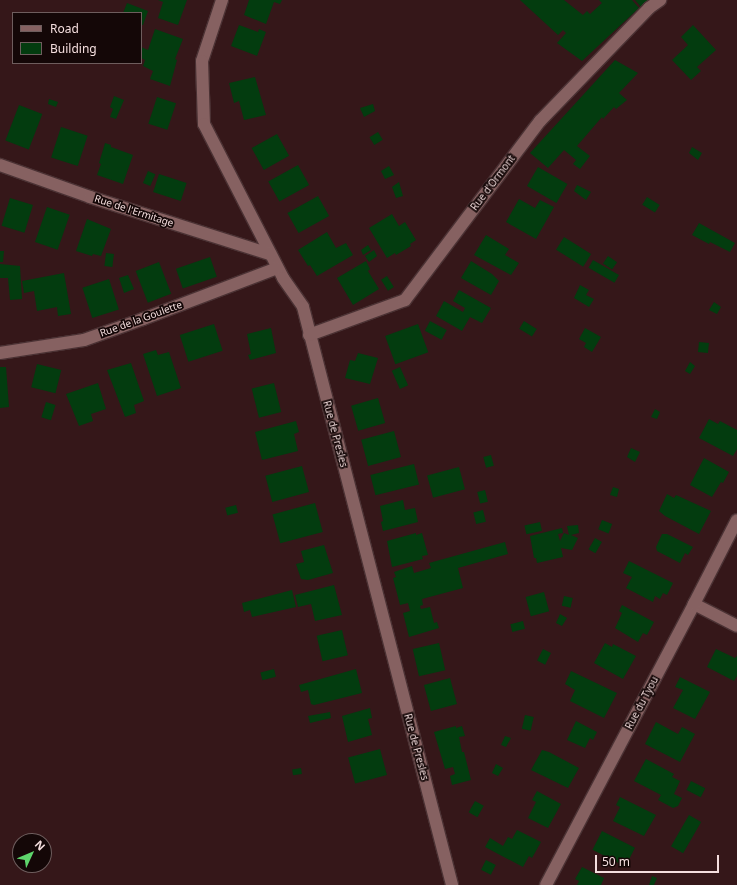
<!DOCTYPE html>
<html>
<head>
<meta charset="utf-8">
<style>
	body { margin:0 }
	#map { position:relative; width:737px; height:885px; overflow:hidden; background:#351719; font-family:"Noto Sans",sans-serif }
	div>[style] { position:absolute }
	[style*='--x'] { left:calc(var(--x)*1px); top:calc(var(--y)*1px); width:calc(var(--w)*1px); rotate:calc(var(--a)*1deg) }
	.building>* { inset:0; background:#033c0f; transform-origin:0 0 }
	.roads { filter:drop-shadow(1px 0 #4b3234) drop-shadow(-1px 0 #4b3234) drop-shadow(0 1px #4b3234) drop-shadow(0 -1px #4b3234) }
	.street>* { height:12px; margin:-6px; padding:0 6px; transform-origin:6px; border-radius:6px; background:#866161 }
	span { translate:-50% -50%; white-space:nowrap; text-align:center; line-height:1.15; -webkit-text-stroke:3.5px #140707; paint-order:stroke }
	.street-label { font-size:10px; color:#f4dede }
	.legend { position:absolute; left:12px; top:12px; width:130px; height:52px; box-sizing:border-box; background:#140707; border:1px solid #6e5d5d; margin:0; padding:5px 7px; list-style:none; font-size:12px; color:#f4dede }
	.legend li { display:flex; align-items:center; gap:8px; height:20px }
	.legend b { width:20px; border:1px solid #6e5d5d }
	.north { position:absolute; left:12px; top:833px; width:40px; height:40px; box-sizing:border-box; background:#140707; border:1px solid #6e5d5d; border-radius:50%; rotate:46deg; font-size:11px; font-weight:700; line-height:16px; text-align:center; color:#f4dede }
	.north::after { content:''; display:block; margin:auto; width:14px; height:18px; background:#5ed56c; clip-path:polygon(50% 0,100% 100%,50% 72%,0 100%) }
	.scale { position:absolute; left:595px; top:855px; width:124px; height:18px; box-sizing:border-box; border:2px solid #f4dede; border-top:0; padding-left:5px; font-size:12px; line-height:14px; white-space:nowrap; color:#f4dede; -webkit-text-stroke:3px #140707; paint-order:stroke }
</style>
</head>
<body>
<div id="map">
	<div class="building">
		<i style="clip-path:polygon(158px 0,187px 0,178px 25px,158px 18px,163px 2px)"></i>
		<i style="clip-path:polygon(249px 0,282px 0,280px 4px,274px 2px,266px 24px,244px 15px)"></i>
		<i style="clip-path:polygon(520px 0,564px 0,583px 15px,587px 11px,590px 14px,602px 3px,599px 0,632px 0,639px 8px,582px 61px,557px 43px,566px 33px,563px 30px,558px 35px)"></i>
		<i style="clip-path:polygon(635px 0,648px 0,641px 7px)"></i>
		<i style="clip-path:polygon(127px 3px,148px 11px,143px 25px,141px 25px,141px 13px,123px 13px)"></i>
		<i style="clip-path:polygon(239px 25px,258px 32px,259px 29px,266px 32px,257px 56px,231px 46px)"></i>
		<i style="clip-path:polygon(693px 25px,716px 50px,697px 67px,701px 71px,691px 80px,672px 60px,688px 45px,681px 37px)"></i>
		<i style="clip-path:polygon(155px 29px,183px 39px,175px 59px,177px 60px,170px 86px,150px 79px,153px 71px,143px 66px,145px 60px,141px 58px,141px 47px,148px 50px)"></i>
		<i style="clip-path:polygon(615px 60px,638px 73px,619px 93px,627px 100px,616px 109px,614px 107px,603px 119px,602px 117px,577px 146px,590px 156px,580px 169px,573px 164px,576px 160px,564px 150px,548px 168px,530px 153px)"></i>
		<i style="clip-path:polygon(255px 77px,266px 115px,244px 120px,239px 101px,234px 103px,229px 83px)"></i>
		<i style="clip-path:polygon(114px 96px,124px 100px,116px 119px,110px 117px,113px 109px,110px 107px)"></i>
		<i style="left:157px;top:97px;width:20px;height:28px;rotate:18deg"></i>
		<i style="clip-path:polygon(49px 99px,58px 102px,56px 107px,48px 104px)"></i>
		<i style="clip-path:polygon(373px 104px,375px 111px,364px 117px,360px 108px)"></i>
		<i style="left:19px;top:105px;width:25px;height:38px;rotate:21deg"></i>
		<i style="left:61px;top:127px;width:28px;height:32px;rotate:18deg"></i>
		<i style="left:378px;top:132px;width:9px;height:10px;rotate:58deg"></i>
		<i style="left:277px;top:134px;width:25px;height:29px;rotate:61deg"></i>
		<i style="clip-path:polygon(105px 143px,111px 145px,111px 147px,133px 155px,123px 184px,97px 175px,101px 164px,99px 163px)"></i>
		<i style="clip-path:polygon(692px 147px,702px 153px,698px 160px,689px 153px)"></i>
		<i style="left:298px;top:165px;width:23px;height:34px;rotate:61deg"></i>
		<i style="clip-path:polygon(389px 166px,394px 175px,385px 179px,381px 171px)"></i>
		<i style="left:538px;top:167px;width:34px;height:22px;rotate:30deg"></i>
		<i style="left:148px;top:171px;width:8px;height:13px;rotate:23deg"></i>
		<i style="left:159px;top:174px;width:29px;height:19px;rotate:18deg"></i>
		<i style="clip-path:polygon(399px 182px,403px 196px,396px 198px,392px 187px)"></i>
		<i style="clip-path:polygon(577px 185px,591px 192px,586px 200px,574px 191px)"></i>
		<i style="left:318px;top:196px;width:23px;height:35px;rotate:61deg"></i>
		<i style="left:647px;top:197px;width:15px;height:9px;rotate:32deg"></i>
		<i style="left:10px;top:198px;width:24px;height:29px;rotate:17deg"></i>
		<i style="clip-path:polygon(519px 199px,535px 208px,540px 200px,554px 207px,536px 239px,506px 222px)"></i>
		<i style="left:47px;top:207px;width:24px;height:37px;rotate:19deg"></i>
		<i style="clip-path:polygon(392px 214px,399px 226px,405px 222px,416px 240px,410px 244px,411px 246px,396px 255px,395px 253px,387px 258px,369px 228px)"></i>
		<i style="clip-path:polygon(87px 219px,111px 229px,101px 256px,93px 254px,92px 256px,76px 251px)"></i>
		<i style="clip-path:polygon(699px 223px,735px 243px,730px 252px,710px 242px,709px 244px,692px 235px)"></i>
		<i style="clip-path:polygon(327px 232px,336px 248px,346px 243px,353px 255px,317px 276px,310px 265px,308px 266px,298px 250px)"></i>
		<i style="clip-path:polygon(486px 235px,509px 249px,505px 255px,519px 263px,511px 275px,474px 255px)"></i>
		<i style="left:564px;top:237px;width:32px;height:15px;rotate:32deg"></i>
		<i style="clip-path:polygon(368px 245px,371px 250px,363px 255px,361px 250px)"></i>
		<i style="clip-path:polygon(374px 250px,377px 256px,369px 262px,365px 256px)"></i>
		<i style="clip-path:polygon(0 251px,4px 251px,3px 262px,0 262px)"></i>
		<i style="left:106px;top:253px;width:8px;height:13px;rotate:7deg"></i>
		<i style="left:608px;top:256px;width:11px;height:9px;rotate:34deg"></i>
		<i style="left:210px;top:257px;width:21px;height:36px;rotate:71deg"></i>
		<i style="left:593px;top:260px;width:30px;height:9px;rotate:30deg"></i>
		<i style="clip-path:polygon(366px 261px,370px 269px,368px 271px,379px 289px,353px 305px,337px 278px)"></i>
		<i style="clip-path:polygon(471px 261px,492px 274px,499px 281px,491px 295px,461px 278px)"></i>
		<i style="left:159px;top:262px;width:34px;height:25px;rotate:69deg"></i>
		<i style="clip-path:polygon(0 264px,20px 266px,22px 299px,10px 300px,8px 278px,0 278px)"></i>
		<i style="clip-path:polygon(64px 273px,71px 314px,58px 316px,57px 307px,37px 311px,34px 291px,24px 293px,22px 281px)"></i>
		<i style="clip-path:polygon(128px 275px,134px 289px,124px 293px,119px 278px)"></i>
		<i style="left:387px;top:276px;width:13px;height:7px;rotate:58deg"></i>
		<i style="left:109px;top:279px;width:32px;height:28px;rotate:72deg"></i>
		<i style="clip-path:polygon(580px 285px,589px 290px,586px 295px,594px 299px,589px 307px,574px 298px)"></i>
		<i style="clip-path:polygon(459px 290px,491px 308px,482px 323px,470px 317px,462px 331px,436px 316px,444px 301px,463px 312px,465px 308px,453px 301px)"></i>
		<i style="clip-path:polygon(714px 302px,721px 307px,717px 314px,709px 310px)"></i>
		<i style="left:430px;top:321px;width:19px;height:11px;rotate:28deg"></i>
		<i style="left:524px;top:321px;width:15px;height:9px;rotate:32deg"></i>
		<i style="left:214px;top:324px;width:28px;height:36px;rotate:72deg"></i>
		<i style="left:418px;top:324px;width:30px;height:35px;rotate:70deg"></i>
		<i style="clip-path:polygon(271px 328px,276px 353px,250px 360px,248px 355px,251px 354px,247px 334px)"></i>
		<i style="clip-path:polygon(585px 328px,601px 337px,592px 352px,584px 347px,586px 343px,579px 339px)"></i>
		<i style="left:699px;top:342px;width:10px;height:10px;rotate:6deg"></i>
		<i style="clip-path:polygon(156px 350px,158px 355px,169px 352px,181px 388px,157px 396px,143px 354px)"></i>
		<i style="clip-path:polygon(358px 353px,378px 358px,370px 384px,345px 378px,350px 360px,355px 361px)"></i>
		<i style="clip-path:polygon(690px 362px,695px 366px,690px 374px,685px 371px)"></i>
		<i style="clip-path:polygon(131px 363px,144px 401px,134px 405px,136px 413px,125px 417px,107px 370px)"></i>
		<i style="left:37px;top:364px;width:25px;height:24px;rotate:14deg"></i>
		<i style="clip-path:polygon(0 367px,6px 367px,9px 407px,0 408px)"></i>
		<i style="left:400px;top:367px;width:20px;height:9px;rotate:66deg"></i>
		<i style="clip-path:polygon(98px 383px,106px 409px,91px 414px,93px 421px,79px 426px,66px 394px)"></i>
		<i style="left:274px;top:383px;width:30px;height:23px;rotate:76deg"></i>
		<i style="left:378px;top:398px;width:26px;height:28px;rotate:74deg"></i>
		<i style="left:46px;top:402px;width:10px;height:16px;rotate:17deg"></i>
		<i style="clip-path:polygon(655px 409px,660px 412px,657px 419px,651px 417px)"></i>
		<i style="clip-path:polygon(709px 419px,718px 424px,720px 421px,737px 430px,737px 449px,733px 456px,699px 438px)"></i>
		<i style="clip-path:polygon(296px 421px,299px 432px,294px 434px,298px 451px,262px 460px,255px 432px)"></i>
		<i style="left:394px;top:431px;width:27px;height:34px;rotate:75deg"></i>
		<i style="clip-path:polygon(631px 448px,640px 452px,635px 462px,627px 457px)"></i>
		<i style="left:491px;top:455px;width:11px;height:8px;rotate:75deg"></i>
		<i style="clip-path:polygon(704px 458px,729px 472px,723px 483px,721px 482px,712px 497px,690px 485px)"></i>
		<i style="left:414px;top:464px;width:21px;height:45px;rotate:76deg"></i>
		<i style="left:302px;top:466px;width:27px;height:38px;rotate:75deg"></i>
		<i style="left:459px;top:467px;width:23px;height:33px;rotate:75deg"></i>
		<i style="clip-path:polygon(613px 487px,619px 489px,617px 497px,610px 495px)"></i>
		<i style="left:485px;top:490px;width:12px;height:8px;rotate:76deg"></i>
		<i style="clip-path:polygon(667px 494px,674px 498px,676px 495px,711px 511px,699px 534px,665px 516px,659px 511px)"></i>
		<i style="clip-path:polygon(403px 500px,405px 510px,415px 508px,418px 522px,383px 531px,381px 522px,383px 521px,380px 506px)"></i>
		<i style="left:315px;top:503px;width:30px;height:44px;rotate:75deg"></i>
		<i style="left:236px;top:505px;width:8px;height:11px;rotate:76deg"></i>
		<i style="left:483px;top:510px;width:12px;height:10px;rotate:76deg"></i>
		<i style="left:602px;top:520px;width:11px;height:10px;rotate:22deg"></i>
		<i style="left:540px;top:522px;width:9px;height:16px;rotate:77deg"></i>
		<i style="clip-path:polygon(578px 525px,579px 533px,571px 535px,578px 538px,572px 550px,561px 548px,563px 557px,537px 563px,536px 558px,534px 558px,530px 536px,562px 528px,563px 533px,558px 534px,560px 541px,564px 533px,569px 535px,567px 526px)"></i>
		<i style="clip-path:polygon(416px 533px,416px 535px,422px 533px,428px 555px,422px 556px,423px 559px,392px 567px,387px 541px)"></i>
		<i style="clip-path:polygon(662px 534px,667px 534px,693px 547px,688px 555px,685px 553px,680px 563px,657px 551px,656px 547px)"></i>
		<i style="left:595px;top:538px;width:8px;height:13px;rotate:30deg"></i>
		<i style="clip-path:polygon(505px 542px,508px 554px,458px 568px,463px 588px,422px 599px,423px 605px,420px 606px,421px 609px,430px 607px,434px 623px,437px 622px,439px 628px,409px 637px,403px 613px,410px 611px,408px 603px,400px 605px,393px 578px,396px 577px,394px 572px,412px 566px,414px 573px,431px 568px,429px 563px)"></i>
		<i style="clip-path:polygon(324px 545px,333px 573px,308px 580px,301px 579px,296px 564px,304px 562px,301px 551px)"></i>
		<i style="clip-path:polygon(629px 561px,673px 583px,667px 595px,663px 593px,660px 599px,655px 596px,653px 602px,626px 588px,632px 577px,623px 573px)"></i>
		<i style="clip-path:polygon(334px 585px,342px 615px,315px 621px,311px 604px,298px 607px,295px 595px)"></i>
		<i style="clip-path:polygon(292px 590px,296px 607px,252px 617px,250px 610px,244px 612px,242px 603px)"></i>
		<i style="left:544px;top:592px;width:20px;height:19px;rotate:75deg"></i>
		<i style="left:564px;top:596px;width:9px;height:10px;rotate:13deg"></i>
		<i style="clip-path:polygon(622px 605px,654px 622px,647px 635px,643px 633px,638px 642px,615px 628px,622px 613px,619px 611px)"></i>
		<i style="clip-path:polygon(560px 614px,567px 618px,562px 626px,556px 623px)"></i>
		<i style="left:523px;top:621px;width:8px;height:13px;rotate:76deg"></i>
		<i style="left:342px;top:630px;width:26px;height:26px;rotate:77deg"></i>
		<i style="left:439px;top:643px;width:28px;height:27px;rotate:77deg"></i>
		<i style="clip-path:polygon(605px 643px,612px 647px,613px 644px,636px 656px,623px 679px,594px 663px)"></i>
		<i style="left:543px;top:649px;width:9px;height:13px;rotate:27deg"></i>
		<i style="clip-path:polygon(716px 649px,735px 658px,737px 656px,737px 676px,734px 681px,707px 667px)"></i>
		<i style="left:274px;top:669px;width:8px;height:14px;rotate:76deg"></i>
		<i style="clip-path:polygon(356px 669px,362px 693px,314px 705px,311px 704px,308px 690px,301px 692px,299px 685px)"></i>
		<i style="clip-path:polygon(571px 671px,617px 693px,604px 718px,570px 701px,575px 690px,565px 684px)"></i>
		<i style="clip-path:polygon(680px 677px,710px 692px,695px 719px,673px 708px,683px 690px,675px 687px)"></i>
		<i style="left:450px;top:678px;width:27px;height:27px;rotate:75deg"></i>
		<i style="clip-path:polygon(370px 708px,372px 718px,368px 719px,372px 735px,348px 742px,342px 716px)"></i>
		<i style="clip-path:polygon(330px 712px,331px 718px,310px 723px,308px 716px)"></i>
		<i style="left:525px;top:715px;width:9px;height:14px;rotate:13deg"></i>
		<i style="clip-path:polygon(576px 721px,597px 732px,593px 740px,590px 738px,585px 748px,567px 740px)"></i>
		<i style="clip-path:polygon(656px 722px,678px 734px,682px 727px,695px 734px,680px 762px,645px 744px)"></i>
		<i style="clip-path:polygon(456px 726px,456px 728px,462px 726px,465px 736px,459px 737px,462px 752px,464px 752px,471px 780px,452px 785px,450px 776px,455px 774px,453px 767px,445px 769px,434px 732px)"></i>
		<i style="clip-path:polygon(505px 736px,511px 738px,506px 747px,501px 745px)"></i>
		<i style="left:380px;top:749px;width:27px;height:33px;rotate:75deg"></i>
		<i style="clip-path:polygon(542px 750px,549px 752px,579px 768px,568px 788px,531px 770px)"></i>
		<i style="clip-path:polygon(646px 759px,674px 774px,672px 777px,680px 781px,674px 794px,682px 798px,678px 806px,673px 808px,658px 800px,661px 795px,634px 781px)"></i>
		<i style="clip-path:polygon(496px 764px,503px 768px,498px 776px,492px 773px)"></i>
		<i style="left:301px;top:768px;width:6px;height:9px;rotate:81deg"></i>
		<i style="left:691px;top:781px;width:16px;height:10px;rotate:27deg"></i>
		<i style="clip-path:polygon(537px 791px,561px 804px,548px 828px,528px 818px,536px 802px,532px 800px)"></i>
		<i style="clip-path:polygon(620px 797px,656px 815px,644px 836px,613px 821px,620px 807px,616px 805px)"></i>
		<i style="left:475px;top:801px;width:10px;height:13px;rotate:29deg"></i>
		<i style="left:689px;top:815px;width:14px;height:36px;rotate:30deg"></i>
		<i style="clip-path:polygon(517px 830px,541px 842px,532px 858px,529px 856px,523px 867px,485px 847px,490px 838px,503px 846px,508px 837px,512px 839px)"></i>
		<i style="left:602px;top:831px;width:37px;height:21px;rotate:27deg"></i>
		<i style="left:486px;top:860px;width:11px;height:11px;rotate:27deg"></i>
		<i style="clip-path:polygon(582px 867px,604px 878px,601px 885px,577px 885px,579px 881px,575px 879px)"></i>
		<i style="clip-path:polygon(652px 876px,657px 878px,654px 885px,649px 885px)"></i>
	</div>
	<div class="roads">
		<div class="street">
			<i style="--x:222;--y:0;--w:64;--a:108.2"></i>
			<i style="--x:202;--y:61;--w:63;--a:88.2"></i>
			<i style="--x:204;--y:124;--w:173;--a:62.8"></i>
			<i style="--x:283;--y:278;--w:35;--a:55"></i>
			<i style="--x:303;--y:307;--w:597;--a:75.54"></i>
			<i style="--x:0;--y:165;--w:96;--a:19.6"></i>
			<i style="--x:90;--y:197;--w:189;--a:17.6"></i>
			<i style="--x:309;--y:335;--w:102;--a:-20"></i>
			<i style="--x:405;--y:300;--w:224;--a:-53"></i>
			<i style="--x:540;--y:121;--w:157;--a:-46"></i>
			<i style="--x:649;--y:8;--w:14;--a:-36"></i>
			<i style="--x:0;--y:353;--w:85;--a:-8.8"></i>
			<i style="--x:84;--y:340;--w:63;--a:-19.6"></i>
			<i style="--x:143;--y:319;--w:143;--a:-20.8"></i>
			<i style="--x:694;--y:604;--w:48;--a:27.1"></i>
			<i style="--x:546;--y:885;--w:318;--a:-62.2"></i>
			<i style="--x:694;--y:604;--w:94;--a:-62.9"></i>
		</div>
	</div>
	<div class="street-label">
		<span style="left:493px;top:183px;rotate:-53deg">Rue d'Ormont</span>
		<span style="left:134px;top:211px;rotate:18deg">Rue de l'Ermitage</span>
		<span style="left:141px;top:319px;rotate:-20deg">Rue de la Goulette</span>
		<span style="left:335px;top:434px;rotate:75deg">Rue de Presles</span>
		<span style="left:642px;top:703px;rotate:-62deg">Rue du Tyou</span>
		<span style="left:416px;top:747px;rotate:75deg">Rue de Presles</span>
	</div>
	<ul class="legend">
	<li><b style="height:5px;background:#866161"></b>Road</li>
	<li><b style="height:11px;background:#033c0f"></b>Building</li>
	</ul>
	<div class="north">N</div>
	<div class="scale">50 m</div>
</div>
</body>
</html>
